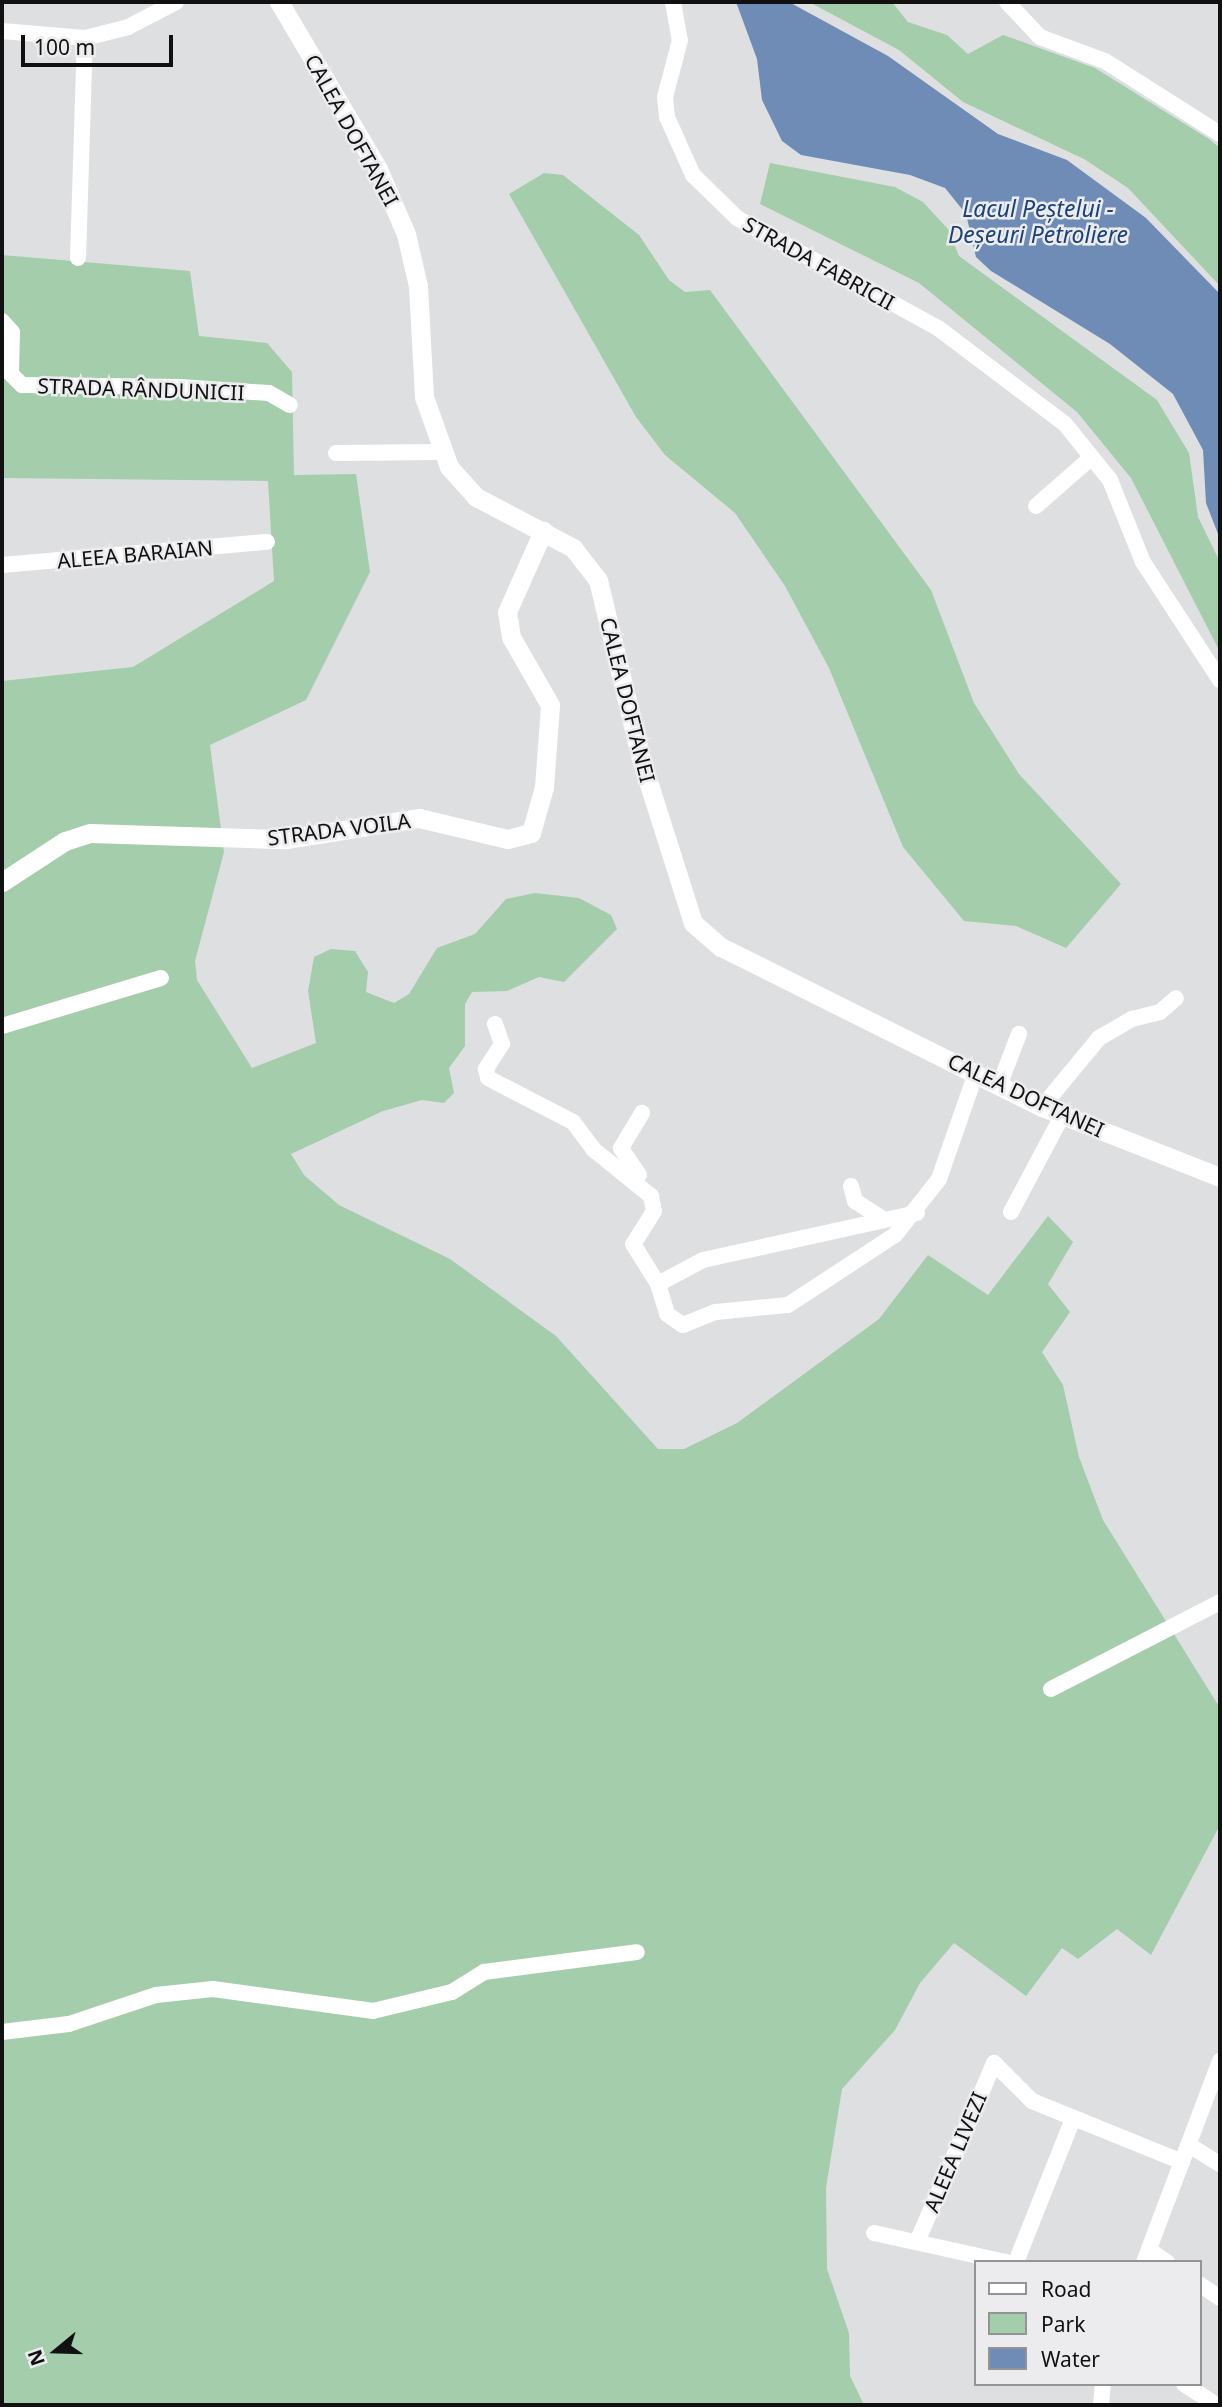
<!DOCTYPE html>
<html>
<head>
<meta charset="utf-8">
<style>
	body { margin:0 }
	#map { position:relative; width:1222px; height:2407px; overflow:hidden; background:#dedfe1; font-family:"Noto Sans",sans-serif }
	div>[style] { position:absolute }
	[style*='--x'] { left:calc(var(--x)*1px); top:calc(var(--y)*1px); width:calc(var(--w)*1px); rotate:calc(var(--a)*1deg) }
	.green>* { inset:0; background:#a4cdab }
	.water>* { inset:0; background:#6f8cb6 }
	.minor>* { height:16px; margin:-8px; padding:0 8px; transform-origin:8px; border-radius:8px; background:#fff }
	.major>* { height:19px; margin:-9.5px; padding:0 9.5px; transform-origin:9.5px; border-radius:9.5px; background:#fff }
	span { translate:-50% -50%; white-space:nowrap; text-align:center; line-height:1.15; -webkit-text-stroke:5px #ececee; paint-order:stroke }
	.street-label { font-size:21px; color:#111112 }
	.water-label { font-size:23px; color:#1a4277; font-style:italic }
	.frame { position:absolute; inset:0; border:4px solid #111112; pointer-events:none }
	.legend { position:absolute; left:974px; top:2260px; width:228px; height:126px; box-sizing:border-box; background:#ececee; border:2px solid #949496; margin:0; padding:9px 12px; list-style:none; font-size:21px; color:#111112 }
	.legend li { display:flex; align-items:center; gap:14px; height:35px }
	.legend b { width:35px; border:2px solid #949496 }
	.north { position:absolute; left:21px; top:2316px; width:70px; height:70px; -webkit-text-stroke:5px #ececee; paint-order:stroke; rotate:251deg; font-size:19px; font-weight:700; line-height:28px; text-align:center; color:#111112 }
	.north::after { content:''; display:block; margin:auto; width:24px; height:32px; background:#111112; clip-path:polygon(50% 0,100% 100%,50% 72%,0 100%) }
	.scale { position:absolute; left:21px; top:35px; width:152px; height:32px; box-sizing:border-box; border:4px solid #111112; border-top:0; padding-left:9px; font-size:21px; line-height:24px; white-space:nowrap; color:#111112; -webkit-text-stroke:5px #ececee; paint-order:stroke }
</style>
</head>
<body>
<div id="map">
	<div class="green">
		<i style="clip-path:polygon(809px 2px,892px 2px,908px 22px,947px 35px,968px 54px,1003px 35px,1012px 38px,1095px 68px,1209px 139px,1220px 148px,1220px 286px,1128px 188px,1084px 159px,963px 102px,899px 50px)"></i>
		<i style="clip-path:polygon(770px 163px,895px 187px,923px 202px,948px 229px,959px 256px,1157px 400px,1189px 453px,1198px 517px,1220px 562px,1220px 652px,1131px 478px,1077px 412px,919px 283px,760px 204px)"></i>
		<i style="clip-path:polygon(544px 173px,563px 175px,639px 235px,669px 280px,685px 292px,710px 290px,931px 590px,974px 703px,1019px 774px,1121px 884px,1066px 948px,1016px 926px,964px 921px,903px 847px,829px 668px,785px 586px,735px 513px,665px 455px,636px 417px,509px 194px)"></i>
		<i style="clip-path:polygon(2px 255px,190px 271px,199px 336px,267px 343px,292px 372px,294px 475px,356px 474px,370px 572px,306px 700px,210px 745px,224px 852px,195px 961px,197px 980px,252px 1068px,316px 1043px,308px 991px,314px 957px,331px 949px,355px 951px,368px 972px,366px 992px,394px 1003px,409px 994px,437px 948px,475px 934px,506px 899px,535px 893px,579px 898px,611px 915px,617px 929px,564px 982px,539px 977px,507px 991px,472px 992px,465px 1004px,465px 1046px,449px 1068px,454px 1093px,444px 1103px,422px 1100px,383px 1111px,291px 1154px,304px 1175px,339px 1205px,450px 1259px,556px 1336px,658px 1449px,684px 1449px,737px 1423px,879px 1319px,928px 1255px,988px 1295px,1048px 1216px,1073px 1242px,1048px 1284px,1070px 1312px,1042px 1352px,1063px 1385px,1079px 1457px,1103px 1520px,1220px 1708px,1220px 1825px,1151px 1955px,1117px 1929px,1078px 1959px,1062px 1948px,1026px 1996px,954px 1943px,920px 1983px,895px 2030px,842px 2089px,826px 2188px,827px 2269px,849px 2333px,850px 2376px,864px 2405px,2px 2405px,2px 681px,133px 667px,274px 581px,268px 481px,2px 478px)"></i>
	</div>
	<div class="water">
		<i style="clip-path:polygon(736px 2px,789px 2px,888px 56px,998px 134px,1067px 160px,1146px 218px,1220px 294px,1220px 539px,1206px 503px,1203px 450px,1173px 394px,1110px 344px,991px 271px,976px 257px,966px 214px,945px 188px,910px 175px,801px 155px,782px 141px,762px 100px,757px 59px)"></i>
	</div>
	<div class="minor">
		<i style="--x:673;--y:2;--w:39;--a:80"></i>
		<i style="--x:680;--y:40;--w:59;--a:104.7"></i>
		<i style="--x:665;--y:97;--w:20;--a:84"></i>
		<i style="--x:667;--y:117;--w:64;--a:65.9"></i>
		<i style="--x:693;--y:175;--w:62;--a:44.3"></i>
		<i style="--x:737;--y:218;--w:229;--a:28.7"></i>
		<i style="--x:938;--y:328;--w:159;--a:37.1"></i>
		<i style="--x:1065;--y:424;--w:72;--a:51.2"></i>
		<i style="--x:1110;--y:480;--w:88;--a:68.1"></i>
		<i style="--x:1143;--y:562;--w:141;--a:56.9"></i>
		<i style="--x:1007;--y:2;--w:48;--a:46.7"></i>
		<i style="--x:1040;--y:37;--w:69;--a:20.3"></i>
		<i style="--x:1105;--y:61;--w:136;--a:32.4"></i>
		<i style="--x:2;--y:31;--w:83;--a:4.8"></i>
		<i style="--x:85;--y:38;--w:44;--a:-14.3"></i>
		<i style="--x:128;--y:27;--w:54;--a:-27.5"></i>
		<i style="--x:78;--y:258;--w:220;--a:-88.2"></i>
		<i style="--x:2;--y:321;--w:15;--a:48"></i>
		<i style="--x:12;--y:332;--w:42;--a:91.4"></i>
		<i style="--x:11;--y:374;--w:16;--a:45"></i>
		<i style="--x:22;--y:385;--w:158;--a:0.7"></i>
		<i style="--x:180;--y:387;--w:89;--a:3.9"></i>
		<i style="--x:269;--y:393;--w:24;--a:30"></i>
		<i style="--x:336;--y:453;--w:105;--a:-0.5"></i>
		<i style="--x:1036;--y:506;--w:74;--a:-41.2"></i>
		<i style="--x:2;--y:565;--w:266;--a:-5"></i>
		<i style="--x:495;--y:1024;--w:21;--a:71"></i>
		<i style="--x:502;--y:1044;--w:30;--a:123"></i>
		<i style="--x:486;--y:1069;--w:9;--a:77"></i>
		<i style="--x:488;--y:1078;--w:96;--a:27.4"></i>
		<i style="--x:573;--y:1122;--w:34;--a:53"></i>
		<i style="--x:593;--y:1149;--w:75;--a:39"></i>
		<i style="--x:651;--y:1196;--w:15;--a:79"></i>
		<i style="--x:654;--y:1211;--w:39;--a:122"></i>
		<i style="--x:633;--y:1244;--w:47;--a:58"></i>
		<i style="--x:658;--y:1284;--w:31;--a:73"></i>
		<i style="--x:667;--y:1314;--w:19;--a:35"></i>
		<i style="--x:683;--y:1325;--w:35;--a:-22"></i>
		<i style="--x:716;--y:1312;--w:72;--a:-5.6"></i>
		<i style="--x:788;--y:1305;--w:128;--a:-33.2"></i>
		<i style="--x:895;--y:1235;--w:71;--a:-51.8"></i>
		<i style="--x:939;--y:1179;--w:112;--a:-70.8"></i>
		<i style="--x:2;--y:1026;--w:166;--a:-16.8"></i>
		<i style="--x:999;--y:1086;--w:56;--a:-69"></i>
		<i style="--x:1042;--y:1107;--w:89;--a:-50.4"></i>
		<i style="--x:1099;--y:1038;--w:38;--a:-30"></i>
		<i style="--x:1132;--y:1019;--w:29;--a:-14"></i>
		<i style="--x:1160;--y:1012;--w:21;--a:-41"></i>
		<i style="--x:639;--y:1175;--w:32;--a:-124"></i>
		<i style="--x:621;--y:1148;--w:41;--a:-59"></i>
		<i style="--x:851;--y:1186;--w:16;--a:75"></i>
		<i style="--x:855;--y:1201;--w:33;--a:33"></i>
		<i style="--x:1011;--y:1212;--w:109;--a:-62"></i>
		<i style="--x:658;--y:1284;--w:51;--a:-28.1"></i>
		<i style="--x:703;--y:1260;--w:219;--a:-12.4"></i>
		<i style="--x:1051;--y:1689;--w:190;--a:-27.2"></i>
		<i style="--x:2;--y:2032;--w:67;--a:-6.8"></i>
		<i style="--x:69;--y:2024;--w:92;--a:-18.4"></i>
		<i style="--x:156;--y:1995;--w:57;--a:-6"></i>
		<i style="--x:213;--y:1989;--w:162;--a:7.8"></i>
		<i style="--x:373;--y:2011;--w:81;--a:-13.5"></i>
		<i style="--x:452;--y:1992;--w:38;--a:-32"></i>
		<i style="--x:484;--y:1972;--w:154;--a:-7.4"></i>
		<i style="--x:1189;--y:2145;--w:36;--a:32"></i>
		<i style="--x:874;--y:2233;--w:135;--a:12.4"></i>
		<i style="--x:917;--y:2242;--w:195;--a:-66.7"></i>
		<i style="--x:994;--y:2063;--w:54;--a:45"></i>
		<i style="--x:1032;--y:2101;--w:162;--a:22.1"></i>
		<i style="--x:1149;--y:2250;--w:22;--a:34"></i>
		<i style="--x:1016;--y:2262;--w:152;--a:-68.3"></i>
		<i style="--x:1144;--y:2262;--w:215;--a:-69.3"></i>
		<i style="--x:1199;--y:2284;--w:25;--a:34"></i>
		<i style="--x:1184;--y:2384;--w:38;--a:33"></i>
		<i style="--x:1101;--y:2405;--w:21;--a:-85"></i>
	</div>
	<div class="major">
		<i style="--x:279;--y:2;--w:194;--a:59.3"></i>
		<i style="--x:378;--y:169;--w:71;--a:66.7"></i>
		<i style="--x:406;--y:234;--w:53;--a:77"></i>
		<i style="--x:418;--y:286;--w:111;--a:86.9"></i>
		<i style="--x:424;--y:397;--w:74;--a:70.3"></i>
		<i style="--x:449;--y:467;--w:40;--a:48"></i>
		<i style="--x:476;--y:497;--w:110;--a:27.7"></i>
		<i style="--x:573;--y:548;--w:41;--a:52"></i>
		<i style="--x:598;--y:580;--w:184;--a:76.5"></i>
		<i style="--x:641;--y:759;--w:172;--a:72.4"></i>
		<i style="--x:693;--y:923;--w:37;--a:41"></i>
		<i style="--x:721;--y:947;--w:359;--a:26.5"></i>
		<i style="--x:1042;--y:1107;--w:191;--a:21.5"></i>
		<i style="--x:2;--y:882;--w:75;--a:-33.1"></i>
		<i style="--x:65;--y:841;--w:26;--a:-18"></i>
		<i style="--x:90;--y:833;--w:196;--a:1.8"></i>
		<i style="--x:286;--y:839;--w:135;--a:-9"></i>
		<i style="--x:419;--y:818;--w:91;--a:13.3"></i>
		<i style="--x:508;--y:839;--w:24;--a:-15"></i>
		<i style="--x:531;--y:833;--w:48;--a:-74.2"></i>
		<i style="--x:544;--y:787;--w:82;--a:-85.8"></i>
		<i style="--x:550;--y:705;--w:78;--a:-119.8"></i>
		<i style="--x:511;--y:637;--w:25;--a:-99"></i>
		<i style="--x:507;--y:612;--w:89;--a:-66"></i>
	</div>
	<div class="street-label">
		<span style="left:352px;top:130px;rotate:61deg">CALEA DOFTANEI</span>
		<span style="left:819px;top:263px;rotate:29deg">STRADA FABRICII</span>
		<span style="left:141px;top:389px;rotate:2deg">STRADA RÂNDUNICII</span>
		<span style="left:135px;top:554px;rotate:-5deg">ALEEA BARAIAN</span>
		<span style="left:628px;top:700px;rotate:76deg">CALEA DOFTANEI</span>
		<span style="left:339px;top:829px;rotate:-7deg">STRADA VOILA</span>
		<span style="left:1026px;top:1095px;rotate:25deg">CALEA DOFTANEI</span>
		<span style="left:955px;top:2152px;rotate:-67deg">ALEEA LIVEZI</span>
	</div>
	<div class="water-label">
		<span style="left:1038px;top:221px">Lacul Peștelui -<br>Deșeuri Petroliere</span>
	</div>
	<div class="frame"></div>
	<ul class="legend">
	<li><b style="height:9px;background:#fff"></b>Road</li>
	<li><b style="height:19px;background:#a4cdab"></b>Park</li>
	<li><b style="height:19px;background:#6f8cb6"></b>Water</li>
	</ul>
	<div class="north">N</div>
	<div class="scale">100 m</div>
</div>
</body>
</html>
